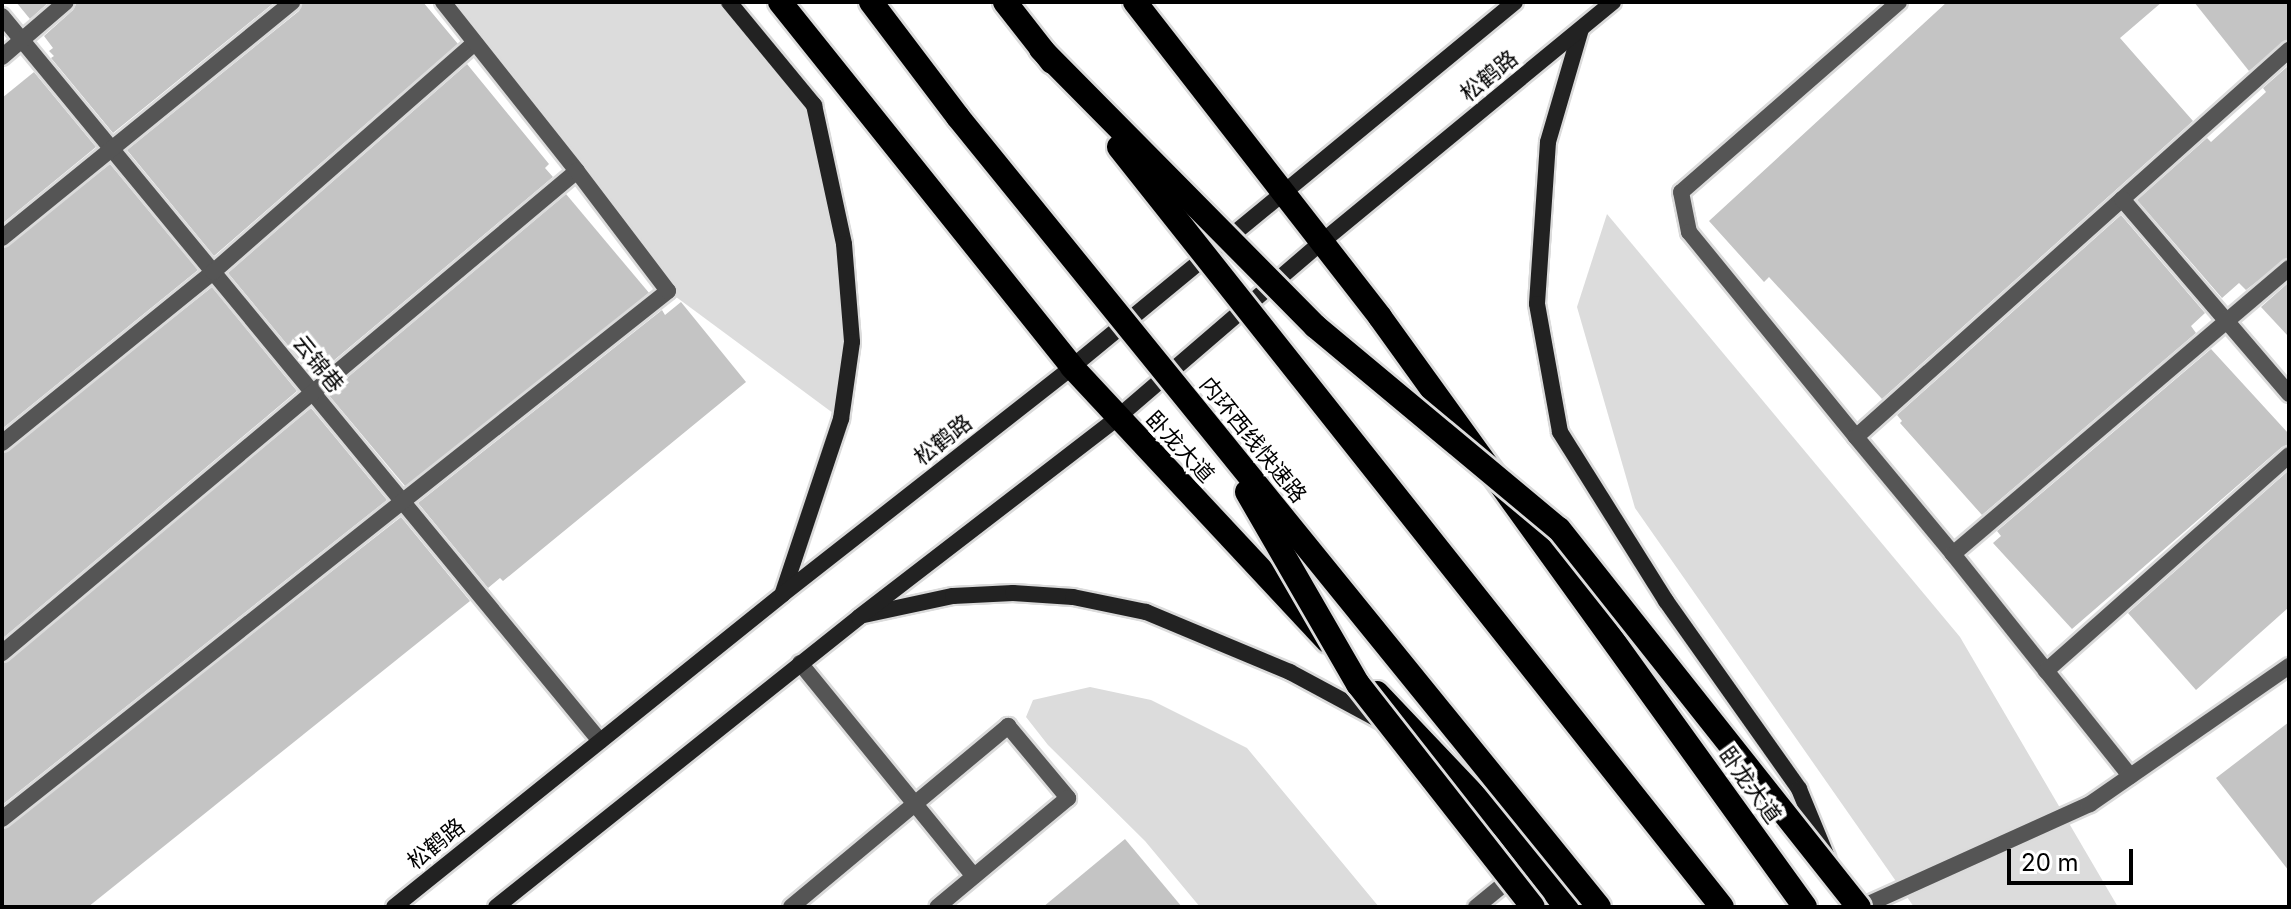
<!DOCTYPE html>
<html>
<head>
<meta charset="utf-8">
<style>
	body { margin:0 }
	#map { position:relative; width:2291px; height:909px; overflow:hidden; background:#fff; font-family:Inter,"Noto Sans SC",sans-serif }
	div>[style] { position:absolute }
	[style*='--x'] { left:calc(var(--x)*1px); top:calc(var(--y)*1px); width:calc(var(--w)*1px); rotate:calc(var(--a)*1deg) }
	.green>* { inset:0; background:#dcdcdc }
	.building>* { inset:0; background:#c4c4c4; transform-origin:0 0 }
	.roads { filter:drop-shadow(2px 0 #dbdbdb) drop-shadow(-2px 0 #dbdbdb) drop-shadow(0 2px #dbdbdb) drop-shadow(0 -2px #dbdbdb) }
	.lane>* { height:16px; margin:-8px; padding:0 8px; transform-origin:8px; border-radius:8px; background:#555 }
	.street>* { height:16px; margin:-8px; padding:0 8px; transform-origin:8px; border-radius:8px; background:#555 }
	.secondary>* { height:16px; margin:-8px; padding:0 8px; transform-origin:8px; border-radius:8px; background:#222 }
	.highway>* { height:24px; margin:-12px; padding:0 12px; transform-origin:12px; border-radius:12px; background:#000 }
	.bridges { filter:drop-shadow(2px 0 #dbdbdb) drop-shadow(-2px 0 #dbdbdb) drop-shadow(0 2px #dbdbdb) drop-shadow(0 -2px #dbdbdb) }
	.highway-bridge>* { height:24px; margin:-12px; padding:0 12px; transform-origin:12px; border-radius:12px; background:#000 }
	span { translate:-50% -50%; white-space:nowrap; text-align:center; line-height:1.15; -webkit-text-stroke:7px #fff; paint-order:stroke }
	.street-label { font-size:22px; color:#000 }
	.frame { position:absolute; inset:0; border:4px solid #000; pointer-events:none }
	.scale { position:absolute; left:2007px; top:849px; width:126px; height:36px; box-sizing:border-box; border:4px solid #000; border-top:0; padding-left:10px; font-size:24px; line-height:28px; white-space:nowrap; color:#000; -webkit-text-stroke:6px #fff; paint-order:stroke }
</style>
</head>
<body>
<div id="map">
	<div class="green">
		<i style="clip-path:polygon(443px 2px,729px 2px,814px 105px,852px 342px,841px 419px,668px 291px)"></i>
		<i style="clip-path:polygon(1607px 214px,1960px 637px,2118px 907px,1914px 907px,1635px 508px,1577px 307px)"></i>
		<i style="clip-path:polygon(1090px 687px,1151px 700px,1247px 748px,1379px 907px,1200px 907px,1145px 841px,1048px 745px,1026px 717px,1033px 700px)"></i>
	</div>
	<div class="building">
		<i style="clip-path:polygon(16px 2px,49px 2px,30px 19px)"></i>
		<i style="clip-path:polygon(77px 2px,275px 2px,113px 133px,51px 58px,54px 56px,49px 51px,53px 48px,44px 36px,73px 10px)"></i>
		<i style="clip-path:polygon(303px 2px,423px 2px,458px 44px,214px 256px,127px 150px,299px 11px)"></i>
		<i style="clip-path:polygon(1947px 2px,2162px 2px,2120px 38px,2193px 121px,1882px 399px,1769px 277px,1764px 282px,1709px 221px)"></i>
		<i style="clip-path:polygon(2194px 2px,2289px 2px,2289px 39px,2249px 71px)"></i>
		<i style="clip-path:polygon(467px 64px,549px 164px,545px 168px,553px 177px,314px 377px,228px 273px)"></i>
		<i style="clip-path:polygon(2289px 65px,2289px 257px,2246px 290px,2239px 283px,2222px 298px,2137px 200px,2207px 138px,2211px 142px,2266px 92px,2263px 88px)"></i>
		<i style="clip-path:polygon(34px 72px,96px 147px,2px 224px,2px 98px)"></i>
		<i style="clip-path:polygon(110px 164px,198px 270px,2px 429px,2px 249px)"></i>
		<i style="left:566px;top:194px;width:129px;height:311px;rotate:50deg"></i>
		<i style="clip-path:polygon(2121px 215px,2205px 313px,2191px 326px,2196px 333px,1982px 515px,1900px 423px,1902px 421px,1897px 415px)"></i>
		<i style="clip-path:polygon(2289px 282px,2289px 337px,2261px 307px)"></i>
		<i style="clip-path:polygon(212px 287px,297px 391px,2px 639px,2px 454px)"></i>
		<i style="clip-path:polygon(681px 302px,746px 382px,503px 581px,500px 578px,488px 588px,418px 503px,662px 310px,665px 315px)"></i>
		<i style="clip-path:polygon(2211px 349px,2289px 434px,2289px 444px,2282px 447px,2072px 629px,1993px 543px,2001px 536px,1997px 531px)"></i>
		<i style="clip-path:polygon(311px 408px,387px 500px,2px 805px,2px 664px)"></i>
		<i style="clip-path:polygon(2289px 470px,2289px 607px,2196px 690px,2128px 613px)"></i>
		<i style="clip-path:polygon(401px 517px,470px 601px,88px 907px,2px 907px,2px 830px)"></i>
		<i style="clip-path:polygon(2289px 722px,2289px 871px,2216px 778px)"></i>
		<i style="clip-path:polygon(1125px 839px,1182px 907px,1043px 907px)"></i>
	</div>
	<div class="roads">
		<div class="lane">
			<i style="--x:800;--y:663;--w:275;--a:50.8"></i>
			<i style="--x:791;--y:907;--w:283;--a:-39.8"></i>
			<i style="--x:1008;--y:726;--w:94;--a:50.2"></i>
			<i style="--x:1068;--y:798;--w:170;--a:140.2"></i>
			<i style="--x:1476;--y:907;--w:71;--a:-39.3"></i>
		</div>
		<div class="street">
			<i style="--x:1899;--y:2;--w:289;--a:138.9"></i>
			<i style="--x:1681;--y:192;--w:41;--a:78.7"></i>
			<i style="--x:1689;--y:232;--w:264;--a:50.8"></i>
			<i style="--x:1856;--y:437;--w:581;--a:-41.79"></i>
			<i style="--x:2;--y:16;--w:940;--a:50.48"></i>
			<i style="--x:2;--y:57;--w:84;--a:-40.7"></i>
			<i style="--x:2122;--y:199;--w:257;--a:49.4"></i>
			<i style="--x:2;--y:238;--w:374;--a:-39.1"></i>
			<i style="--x:1856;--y:437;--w:152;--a:50.3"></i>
			<i style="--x:1953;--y:554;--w:441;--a:-40.4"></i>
			<i style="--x:2;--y:443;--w:272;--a:-39"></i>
			<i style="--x:213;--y:272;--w:348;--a:-41.2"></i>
			<i style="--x:1953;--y:554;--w:284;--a:51.4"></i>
			<i style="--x:2;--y:653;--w:750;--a:-39.97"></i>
			<i style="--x:577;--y:171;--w:216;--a:-128.4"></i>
			<i style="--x:2046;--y:671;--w:325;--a:-41.6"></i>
			<i style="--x:2;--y:819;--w:850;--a:-38.41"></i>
			<i style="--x:668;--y:291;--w:151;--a:-127.2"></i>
			<i style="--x:1862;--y:907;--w:250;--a:-24.3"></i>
			<i style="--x:2090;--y:804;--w:242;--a:-34.7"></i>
		</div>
		<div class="secondary">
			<i style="--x:729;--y:2;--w:134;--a:50.5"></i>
			<i style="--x:814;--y:105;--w:142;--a:77.8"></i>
			<i style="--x:844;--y:244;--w:98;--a:85.3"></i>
			<i style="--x:852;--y:342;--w:78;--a:98.1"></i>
			<i style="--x:841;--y:419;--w:182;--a:108.5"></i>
			<i style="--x:1581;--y:29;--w:118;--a:106.3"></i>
			<i style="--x:1548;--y:142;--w:162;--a:93.9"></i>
			<i style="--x:1537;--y:304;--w:130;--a:79.8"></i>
			<i style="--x:1560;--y:432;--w:199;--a:57.9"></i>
			<i style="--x:1666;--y:601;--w:230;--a:54.7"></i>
			<i style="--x:1799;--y:789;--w:74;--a:67.6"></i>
			<i style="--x:864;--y:615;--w:91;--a:-12.1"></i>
			<i style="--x:953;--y:596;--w:60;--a:-2.9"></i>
			<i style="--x:1013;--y:593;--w:60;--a:3.8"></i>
			<i style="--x:1073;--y:597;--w:75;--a:11.6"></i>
			<i style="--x:1146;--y:612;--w:156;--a:22.6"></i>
			<i style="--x:1290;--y:672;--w:103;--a:28.3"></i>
			<i style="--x:394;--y:907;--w:499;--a:-38.8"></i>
			<i style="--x:783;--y:594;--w:367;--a:-38.1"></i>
			<i style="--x:1072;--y:367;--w:574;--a:-39.49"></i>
			<i style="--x:496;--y:907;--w:465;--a:-38.6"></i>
			<i style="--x:859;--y:617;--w:326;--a:-37.6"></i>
			<i style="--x:1117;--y:418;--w:272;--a:-40.7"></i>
			<i style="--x:1323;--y:241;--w:376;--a:-39.5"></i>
		</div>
		<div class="highway">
			<i style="--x:780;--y:2;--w:467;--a:51.3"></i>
			<i style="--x:1072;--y:367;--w:374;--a:47"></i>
			<i style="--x:1135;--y:2;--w:399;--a:52.1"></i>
			<i style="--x:1380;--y:317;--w:727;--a:54.23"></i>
			<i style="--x:1377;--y:693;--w:186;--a:46.5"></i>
			<i style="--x:1505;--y:828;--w:100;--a:52.3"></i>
		</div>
	</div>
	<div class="bridges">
		<div class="highway-bridge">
			<i style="--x:871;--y:2;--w:144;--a:52.9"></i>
			<i style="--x:958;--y:117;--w:1017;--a:50.94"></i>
			<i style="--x:1005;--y:2;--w:76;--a:51.9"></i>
			<i style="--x:1041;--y:49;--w:390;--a:45.3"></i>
			<i style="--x:1315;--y:326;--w:317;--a:39.8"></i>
			<i style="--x:1559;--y:529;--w:483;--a:51.6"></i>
			<i style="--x:1119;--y:147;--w:970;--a:51.57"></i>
			<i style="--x:1247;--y:492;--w:222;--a:60"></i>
			<i style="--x:1358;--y:684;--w:283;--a:51.9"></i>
		</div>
	</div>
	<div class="street-label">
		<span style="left:1489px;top:76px;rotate:-39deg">松鹤路</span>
		<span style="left:318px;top:364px;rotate:51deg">云锦巷</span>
		<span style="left:943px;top:440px;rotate:-38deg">松鹤路</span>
		<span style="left:1253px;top:440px;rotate:51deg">内环西线快速路</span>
		<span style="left:1180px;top:447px;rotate:47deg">卧龙大道</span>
		<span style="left:1750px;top:785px;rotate:54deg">卧龙大道</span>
		<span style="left:436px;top:844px;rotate:-39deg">松鹤路</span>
	</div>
	<div class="frame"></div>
	<div class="scale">20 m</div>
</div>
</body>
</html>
